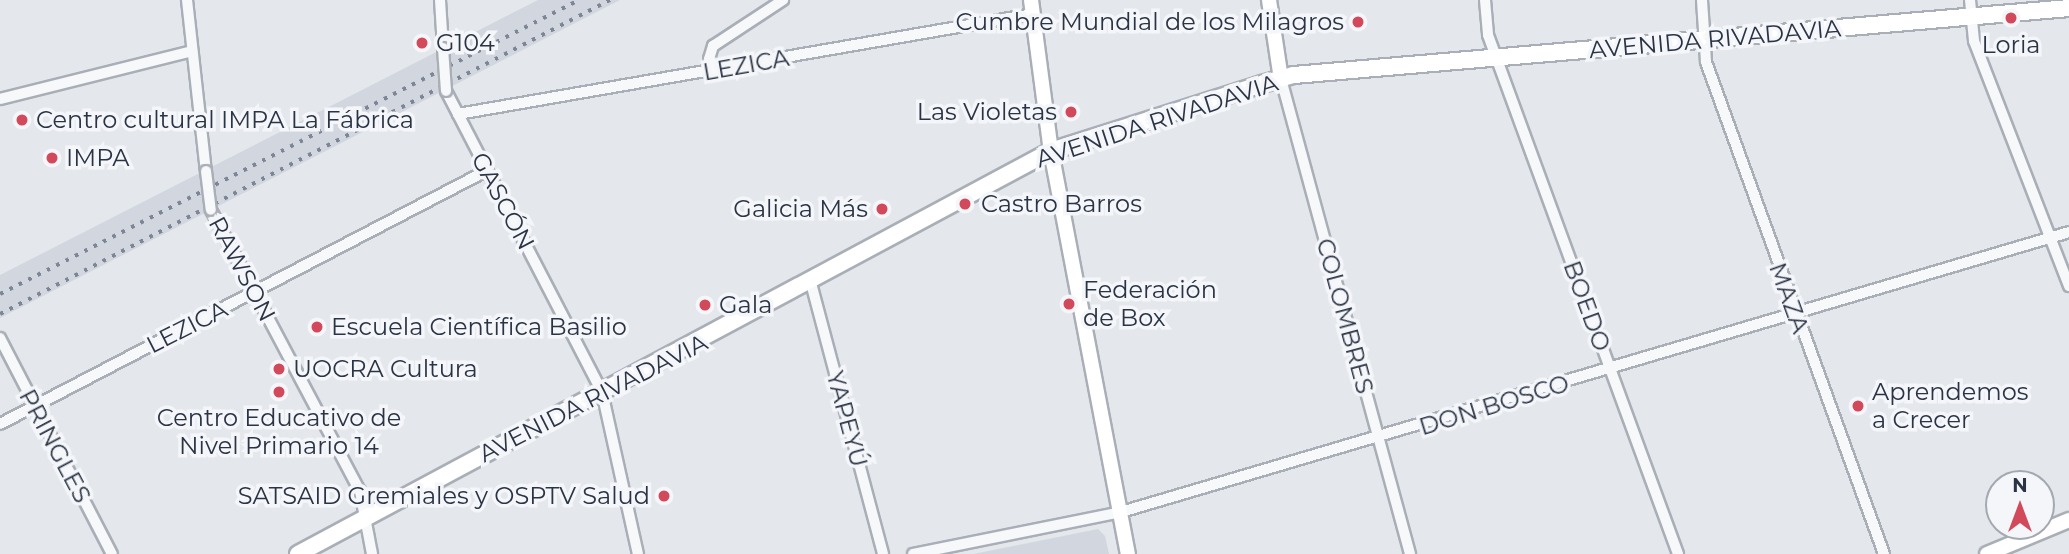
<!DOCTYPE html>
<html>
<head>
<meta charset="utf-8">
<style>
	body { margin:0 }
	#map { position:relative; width:2069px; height:554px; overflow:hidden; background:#e4e7ec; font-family:Montserrat,sans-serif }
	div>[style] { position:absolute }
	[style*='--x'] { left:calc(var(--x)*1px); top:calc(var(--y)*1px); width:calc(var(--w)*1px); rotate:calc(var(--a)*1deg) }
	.built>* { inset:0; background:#d2d6de }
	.roads { filter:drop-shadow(2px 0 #a9aeb7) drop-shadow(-2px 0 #a9aeb7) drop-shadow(0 2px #a9aeb7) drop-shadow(0 -2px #a9aeb7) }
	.street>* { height:10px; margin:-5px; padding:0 5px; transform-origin:5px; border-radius:5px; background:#f7f8fa }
	.secondary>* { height:14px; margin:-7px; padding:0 7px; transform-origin:7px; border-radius:7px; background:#fff }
	.primary>* { height:16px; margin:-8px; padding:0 8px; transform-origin:8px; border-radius:8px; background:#fff }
	.rail>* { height:3.5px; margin-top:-1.75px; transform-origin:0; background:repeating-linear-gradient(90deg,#7d8696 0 3.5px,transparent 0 10.5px) }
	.bridges { filter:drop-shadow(2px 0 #a9aeb7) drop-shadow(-2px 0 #a9aeb7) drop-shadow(0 2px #a9aeb7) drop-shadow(0 -2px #a9aeb7) }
	.street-bridge>* { height:10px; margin:-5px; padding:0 5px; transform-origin:5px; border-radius:5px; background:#f7f8fa }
	.dots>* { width:19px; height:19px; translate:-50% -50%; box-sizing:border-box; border:4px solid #f4f6f9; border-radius:50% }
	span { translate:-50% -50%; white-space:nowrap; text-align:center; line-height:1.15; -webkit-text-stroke:7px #f4f6f9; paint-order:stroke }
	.poi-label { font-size:24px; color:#2b3445 }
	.right { translate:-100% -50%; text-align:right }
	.left { translate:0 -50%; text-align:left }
	.street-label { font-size:24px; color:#2b3445 }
	.north { position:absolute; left:1985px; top:470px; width:70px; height:70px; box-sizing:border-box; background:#f4f6f9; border:2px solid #a4a8b1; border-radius:50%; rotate:0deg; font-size:19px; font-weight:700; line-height:28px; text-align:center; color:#2b3445 }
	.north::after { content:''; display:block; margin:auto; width:24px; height:32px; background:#d1495b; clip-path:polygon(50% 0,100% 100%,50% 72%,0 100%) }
</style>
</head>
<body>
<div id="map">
	<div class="built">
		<i style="clip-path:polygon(538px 0,620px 0,0 318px,0 275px)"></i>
		<i style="clip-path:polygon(1098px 529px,1105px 536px,1109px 554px,973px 554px)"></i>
	</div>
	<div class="roads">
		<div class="street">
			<i style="--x:187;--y:0;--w:172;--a:83.7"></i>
			<i style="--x:440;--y:0;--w:48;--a:86.4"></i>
			<i style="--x:1485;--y:0;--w:35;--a:85"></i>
			<i style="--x:1488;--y:35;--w:553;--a:69.89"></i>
			<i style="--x:1702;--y:0;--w:62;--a:86.3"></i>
			<i style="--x:1706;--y:62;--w:523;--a:70.11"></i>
			<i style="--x:1970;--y:0;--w:41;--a:84.4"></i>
			<i style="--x:1974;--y:41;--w:263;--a:68.8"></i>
			<i style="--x:718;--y:70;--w:14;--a:-129"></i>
			<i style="--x:709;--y:59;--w:14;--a:-73"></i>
			<i style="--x:713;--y:46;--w:84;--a:-33.3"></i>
			<i style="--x:1281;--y:79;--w:492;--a:74.8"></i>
			<i style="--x:446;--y:91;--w:339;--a:62.6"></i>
			<i style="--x:602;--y:392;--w:166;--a:77.5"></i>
			<i style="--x:0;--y:99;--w:198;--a:-14"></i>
			<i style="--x:458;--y:114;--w:584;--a:-9.87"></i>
			<i style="--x:211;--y:210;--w:318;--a:62.1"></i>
			<i style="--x:360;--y:491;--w:64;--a:79.2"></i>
			<i style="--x:811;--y:283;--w:280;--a:75.1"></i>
			<i style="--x:0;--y:338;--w:243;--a:62.6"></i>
			<i style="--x:0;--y:424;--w:548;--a:-27.5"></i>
			<i style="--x:913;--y:554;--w:212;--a:-11.4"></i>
			<i style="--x:1121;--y:512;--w:988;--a:-16.45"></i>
		</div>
		<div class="secondary">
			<i style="--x:1031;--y:0;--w:152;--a:82.5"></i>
			<i style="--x:1051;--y:151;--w:410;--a:79.2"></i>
			<i style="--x:1269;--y:0;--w:80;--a:81.4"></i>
			<i style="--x:1987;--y:554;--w:89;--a:-22.5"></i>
		</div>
		<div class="primary">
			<i style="--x:298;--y:554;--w:854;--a:-28.16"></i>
			<i style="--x:1051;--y:151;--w:221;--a:-17.6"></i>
			<i style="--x:1262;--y:84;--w:33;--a:-16"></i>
			<i style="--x:1294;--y:75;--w:778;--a:-4.94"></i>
		</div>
	</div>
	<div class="rail">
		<i style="--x:0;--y:294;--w:649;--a:-26.92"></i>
		<i style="--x:0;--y:314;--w:686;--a:-27.24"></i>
	</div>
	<div class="bridges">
		<div class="street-bridge">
			<i style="--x:443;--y:48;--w:43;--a:86"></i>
			<i style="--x:206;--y:171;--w:39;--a:83"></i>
		</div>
	</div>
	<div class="dots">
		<i style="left:2011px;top:18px;background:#d1495b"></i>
		<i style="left:1358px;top:22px;background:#d1495b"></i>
		<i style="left:422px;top:43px;background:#d1495b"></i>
		<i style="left:1071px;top:112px;background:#d1495b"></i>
		<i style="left:22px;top:120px;background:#d1495b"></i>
		<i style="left:52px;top:158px;background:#d1495b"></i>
		<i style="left:965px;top:204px;background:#d1495b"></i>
		<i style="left:882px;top:209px;background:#d1495b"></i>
		<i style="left:1069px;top:304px;background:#d1495b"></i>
		<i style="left:705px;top:305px;background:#d1495b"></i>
		<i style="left:317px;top:327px;background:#d1495b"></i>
		<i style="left:279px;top:369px;background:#d1495b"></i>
		<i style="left:279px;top:392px;background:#d1495b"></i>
		<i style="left:1858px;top:406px;background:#d1495b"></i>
		<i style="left:664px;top:496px;background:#d1495b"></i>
	</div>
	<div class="poi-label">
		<span class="right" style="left:1344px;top:22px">Cumbre Mundial de los Milagros</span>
		<span class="left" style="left:436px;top:43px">G104</span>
		<span style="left:2011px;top:45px">Loria</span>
		<span class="right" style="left:1057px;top:112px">Las Violetas</span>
		<span class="left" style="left:36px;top:120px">Centro cultural IMPA La Fábrica</span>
		<span class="left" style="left:66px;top:158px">IMPA</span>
		<span class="left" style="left:981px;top:204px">Castro Barros</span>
		<span class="right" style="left:868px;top:209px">Galicia Más</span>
		<span class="left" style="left:1083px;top:304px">Federación<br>de Box</span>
		<span class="left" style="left:719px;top:305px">Gala</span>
		<span class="left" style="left:331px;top:327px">Escuela Científica Basilio</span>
		<span class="left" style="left:293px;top:369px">UOCRA Cultura</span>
		<span class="left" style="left:1872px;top:406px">Aprendemos<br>a Crecer</span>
		<span style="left:279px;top:432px">Centro Educativo de<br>Nivel Primario 14</span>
		<span class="right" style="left:650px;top:496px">SATSAID Gremiales y OSPTV Salud</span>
	</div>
	<div class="street-label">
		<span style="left:1715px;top:39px;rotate:-5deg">AVENIDA RIVADAVIA</span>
		<span style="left:746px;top:65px;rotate:-10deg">LEZICA</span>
		<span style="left:1157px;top:121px;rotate:-18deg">AVENIDA RIVADAVIA</span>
		<span style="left:503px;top:201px;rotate:62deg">GASCÓN</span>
		<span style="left:242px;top:269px;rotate:62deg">RAWSON</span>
		<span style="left:1789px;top:298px;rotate:70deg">MAZA</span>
		<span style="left:1587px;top:306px;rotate:70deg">BOEDO</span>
		<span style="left:1345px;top:316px;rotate:75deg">COLOMBRES</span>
		<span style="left:187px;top:327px;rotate:-27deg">LEZICA</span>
		<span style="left:593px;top:398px;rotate:-27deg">AVENIDA RIVADAVIA</span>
		<span style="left:1494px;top:405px;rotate:-17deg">DON BOSCO</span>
		<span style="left:847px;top:419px;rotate:75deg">YAPEYÚ</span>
		<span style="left:55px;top:446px;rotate:62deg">PRINGLES</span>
	</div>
	<div class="north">N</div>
</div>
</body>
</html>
